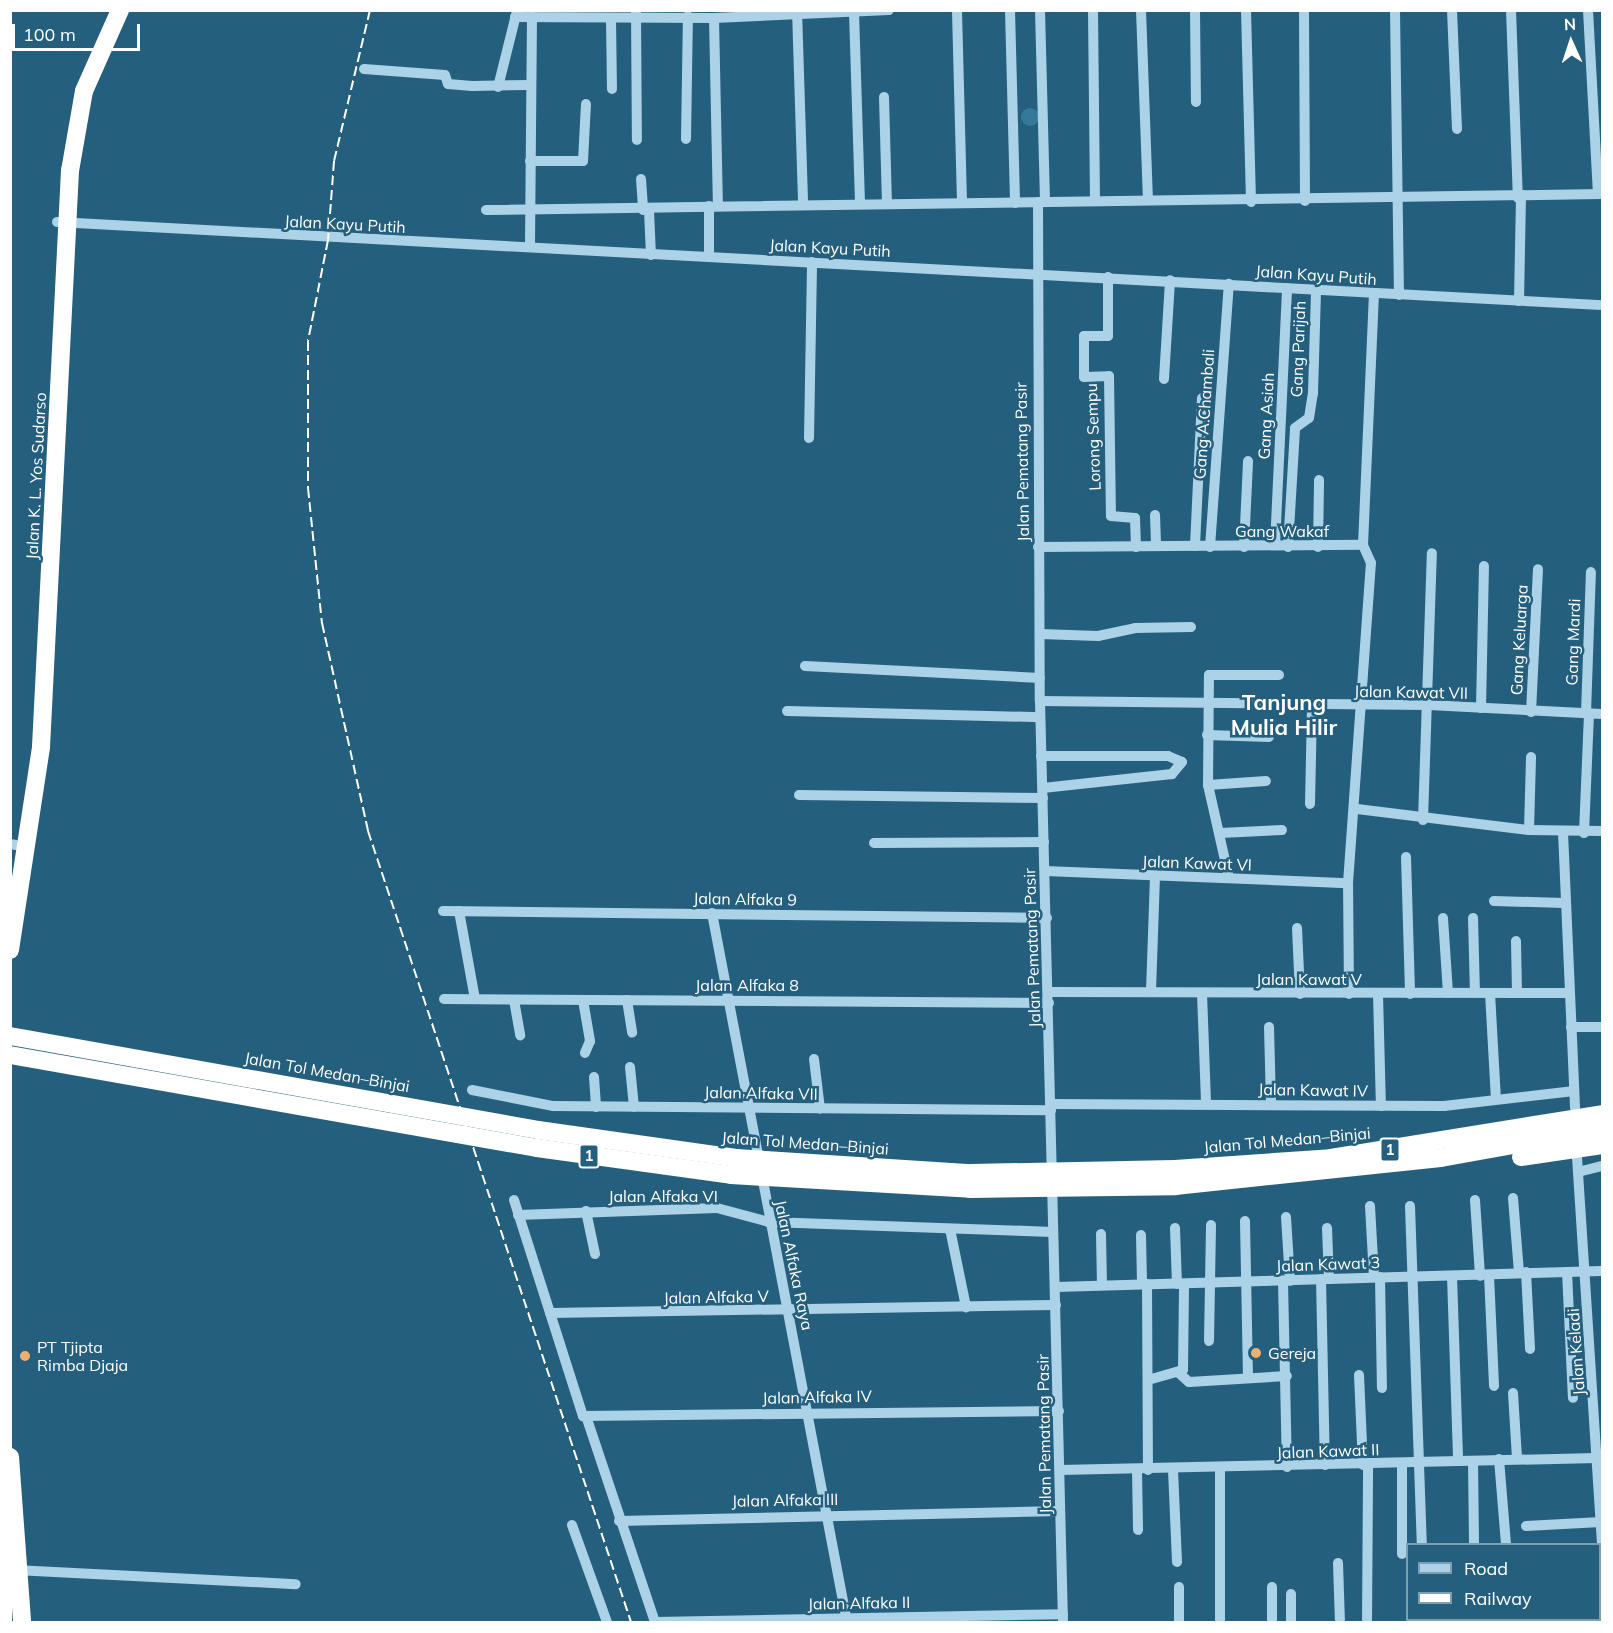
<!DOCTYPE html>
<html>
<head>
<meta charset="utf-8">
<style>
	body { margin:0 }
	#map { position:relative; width:1613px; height:1633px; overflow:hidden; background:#255f7e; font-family:Mulish,sans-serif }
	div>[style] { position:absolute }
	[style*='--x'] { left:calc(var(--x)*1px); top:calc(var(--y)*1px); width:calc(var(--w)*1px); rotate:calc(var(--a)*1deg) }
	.green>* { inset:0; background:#35789a }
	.round { border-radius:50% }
	.minor>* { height:10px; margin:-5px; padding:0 5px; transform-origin:5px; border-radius:5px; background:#abd2e6 }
	.highway>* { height:18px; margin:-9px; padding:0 9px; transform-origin:9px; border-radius:9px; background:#fff }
	.rail>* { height:2px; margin-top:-1px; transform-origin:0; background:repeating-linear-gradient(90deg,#fff 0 10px,transparent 0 14.5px) }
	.highway-bridge>* { height:18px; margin:-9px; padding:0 9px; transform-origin:9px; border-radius:9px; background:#fff }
	.dots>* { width:16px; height:16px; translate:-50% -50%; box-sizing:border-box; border:3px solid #255f7e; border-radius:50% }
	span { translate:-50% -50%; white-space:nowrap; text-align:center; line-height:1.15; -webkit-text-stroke:5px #255f7e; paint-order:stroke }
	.shield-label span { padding:2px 4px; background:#255f7e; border:2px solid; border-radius:4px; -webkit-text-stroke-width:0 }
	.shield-label { font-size:15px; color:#fff; font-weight:700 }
	.street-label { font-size:16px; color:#fff }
	.poi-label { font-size:16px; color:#fff }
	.left { translate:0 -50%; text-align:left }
	.district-label { font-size:22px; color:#fff; font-weight:700 }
	.frame { position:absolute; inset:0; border:12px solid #fff; pointer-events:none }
	.legend { position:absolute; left:1406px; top:1543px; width:195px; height:78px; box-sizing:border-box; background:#255f7e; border:2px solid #7c9fb2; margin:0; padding:8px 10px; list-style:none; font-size:18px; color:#fff }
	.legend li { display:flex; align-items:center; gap:12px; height:30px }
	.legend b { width:30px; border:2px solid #7c9fb2 }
	.north { position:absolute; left:1541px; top:12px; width:60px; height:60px; -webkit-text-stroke:4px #255f7e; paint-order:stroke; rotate:357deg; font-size:16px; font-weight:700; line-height:24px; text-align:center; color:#fff }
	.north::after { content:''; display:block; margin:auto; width:21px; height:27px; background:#fff; clip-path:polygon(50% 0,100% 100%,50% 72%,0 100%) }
	.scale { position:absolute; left:12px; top:24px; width:128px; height:27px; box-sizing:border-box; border:3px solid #fff; border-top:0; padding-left:8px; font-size:18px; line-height:21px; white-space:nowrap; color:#fff; -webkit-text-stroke:4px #255f7e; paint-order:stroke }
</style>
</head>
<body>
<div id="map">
	<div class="green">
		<i class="round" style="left:1021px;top:108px;width:18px;height:18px"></i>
	</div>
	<div class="minor">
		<i style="--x:797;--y:10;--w:194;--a:88.2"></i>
		<i style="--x:1010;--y:10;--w:193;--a:88.5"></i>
		<i style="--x:1040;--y:10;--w:192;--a:88.5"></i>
		<i style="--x:1093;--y:10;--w:191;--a:89.4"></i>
		<i style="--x:1141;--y:10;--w:190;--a:87.9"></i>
		<i style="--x:1195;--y:10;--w:92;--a:89.4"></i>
		<i style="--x:1246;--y:10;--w:192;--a:88.5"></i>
		<i style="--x:1304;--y:10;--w:191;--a:89.7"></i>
		<i style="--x:1395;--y:10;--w:285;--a:89.2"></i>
		<i style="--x:1452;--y:10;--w:119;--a:87.6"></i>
		<i style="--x:1511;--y:10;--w:188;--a:87.9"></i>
		<i style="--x:1588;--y:10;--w:184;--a:86.9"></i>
		<i style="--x:636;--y:11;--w:129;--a:89.6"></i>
		<i style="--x:957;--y:11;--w:192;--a:88.5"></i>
		<i style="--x:854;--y:12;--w:192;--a:88.2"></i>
		<i style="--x:515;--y:17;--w:199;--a:0.3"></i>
		<i style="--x:714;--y:18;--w:175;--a:-2.6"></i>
		<i style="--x:714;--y:18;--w:187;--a:88.8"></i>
		<i style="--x:611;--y:19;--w:70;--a:89.2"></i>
		<i style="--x:364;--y:69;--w:81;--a:4.2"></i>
		<i style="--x:445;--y:75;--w:9;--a:72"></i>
		<i style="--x:448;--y:84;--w:24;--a:5"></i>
		<i style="--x:472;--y:86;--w:59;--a:-1"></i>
		<i style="--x:498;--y:87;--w:78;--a:-76"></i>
		<i style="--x:884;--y:97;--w:106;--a:88.4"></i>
		<i style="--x:686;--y:139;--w:123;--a:-89.1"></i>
		<i style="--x:530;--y:161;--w:53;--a:0"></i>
		<i style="--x:583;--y:161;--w:57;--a:-87"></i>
		<i style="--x:641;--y:179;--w:31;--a:86"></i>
		<i style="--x:1038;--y:202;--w:499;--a:89.8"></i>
		<i style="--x:1040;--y:701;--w:921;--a:88.57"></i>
		<i style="--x:486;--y:210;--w:1116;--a:-0.82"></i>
		<i style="--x:649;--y:210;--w:45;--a:87.5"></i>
		<i style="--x:57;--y:222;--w:1547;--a:3.08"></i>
		<i style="--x:530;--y:245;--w:228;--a:-89.5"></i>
		<i style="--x:709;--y:257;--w:51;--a:-90"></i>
		<i style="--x:1108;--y:277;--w:59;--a:90"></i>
		<i style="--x:1108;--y:336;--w:24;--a:180"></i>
		<i style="--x:1084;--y:336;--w:41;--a:90"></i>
		<i style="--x:1084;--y:377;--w:25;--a:-2"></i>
		<i style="--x:1109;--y:376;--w:140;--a:89.2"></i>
		<i style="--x:1111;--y:516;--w:24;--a:5"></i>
		<i style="--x:1135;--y:518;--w:29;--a:88"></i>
		<i style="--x:1519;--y:301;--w:104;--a:-88.9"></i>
		<i style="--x:1164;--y:379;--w:99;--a:-86.5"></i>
		<i style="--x:809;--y:438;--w:176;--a:-89"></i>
		<i style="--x:1155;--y:515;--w:31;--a:88"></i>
		<i style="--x:1275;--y:545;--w:257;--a:-87.3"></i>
		<i style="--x:1363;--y:545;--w:251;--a:-87.5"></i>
		<i style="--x:1195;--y:546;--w:148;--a:-87.3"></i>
		<i style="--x:1038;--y:547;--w:325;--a:-0.4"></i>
		<i style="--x:1210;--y:547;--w:264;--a:-85.9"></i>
		<i style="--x:1244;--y:547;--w:86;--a:-87.3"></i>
		<i style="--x:1288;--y:547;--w:119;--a:-86.6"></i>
		<i style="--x:1295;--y:428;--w:17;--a:-36"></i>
		<i style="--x:1309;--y:418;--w:25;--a:-81"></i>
		<i style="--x:1313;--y:393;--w:103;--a:-88.3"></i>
		<i style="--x:1318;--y:547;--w:67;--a:-89.1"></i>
		<i style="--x:1040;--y:634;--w:58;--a:2"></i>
		<i style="--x:1098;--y:636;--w:38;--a:-12"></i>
		<i style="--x:1135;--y:628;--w:56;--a:-1"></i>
		<i style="--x:805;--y:666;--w:235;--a:2.9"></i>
		<i style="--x:1040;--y:701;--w:389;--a:0.6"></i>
		<i style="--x:1429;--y:705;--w:173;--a:3"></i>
		<i style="--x:1481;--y:708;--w:142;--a:-88.8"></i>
		<i style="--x:787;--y:711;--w:253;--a:1.4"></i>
		<i style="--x:1531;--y:712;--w:143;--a:-87.2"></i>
		<i style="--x:1586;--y:713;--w:141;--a:-88"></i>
		<i style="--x:1207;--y:735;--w:62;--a:1.8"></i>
		<i style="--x:1041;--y:756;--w:127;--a:0"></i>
		<i style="--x:1168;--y:756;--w:15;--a:23"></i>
		<i style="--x:1182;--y:762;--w:16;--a:130"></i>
		<i style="--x:1172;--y:774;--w:130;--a:173.8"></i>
		<i style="--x:1208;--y:785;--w:58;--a:-3.9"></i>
		<i style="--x:799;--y:795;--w:244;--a:0.7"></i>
		<i style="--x:1310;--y:804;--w:98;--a:-88.8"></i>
		<i style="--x:1357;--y:809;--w:173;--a:7"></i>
		<i style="--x:1529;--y:830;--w:73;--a:0.8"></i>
		<i style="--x:1423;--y:820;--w:267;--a:-88.1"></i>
		<i style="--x:1529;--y:830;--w:73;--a:-88.4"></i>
		<i style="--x:1563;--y:832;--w:276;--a:87.5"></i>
		<i style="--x:1221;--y:833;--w:61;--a:-2.8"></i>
		<i style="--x:1584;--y:833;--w:119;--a:-87.6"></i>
		<i style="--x:874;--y:843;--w:170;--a:-0.3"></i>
		<i style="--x:10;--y:844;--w:6;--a:9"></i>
		<i style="--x:1406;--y:857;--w:137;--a:88.3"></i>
		<i style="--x:1045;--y:871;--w:303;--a:2.3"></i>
		<i style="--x:1229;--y:878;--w:95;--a:-102.7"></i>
		<i style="--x:1208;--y:785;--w:110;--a:-89.5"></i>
		<i style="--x:1209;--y:675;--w:70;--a:0"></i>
		<i style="--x:1494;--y:901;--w:70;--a:1.6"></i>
		<i style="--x:443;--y:911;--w:604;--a:0.66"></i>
		<i style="--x:459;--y:911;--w:89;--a:79.7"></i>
		<i style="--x:712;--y:913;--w:722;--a:79.22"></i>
		<i style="--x:1443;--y:918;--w:75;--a:86.2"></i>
		<i style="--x:1473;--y:918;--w:74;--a:88.5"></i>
		<i style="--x:1297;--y:928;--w:66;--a:87.4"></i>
		<i style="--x:1516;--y:941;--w:51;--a:88.9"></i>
		<i style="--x:1151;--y:991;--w:115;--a:-88"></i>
		<i style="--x:1049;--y:992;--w:519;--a:0.11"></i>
		<i style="--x:1202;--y:993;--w:111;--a:87.9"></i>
		<i style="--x:1490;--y:993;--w:106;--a:86.8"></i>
		<i style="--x:1349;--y:994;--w:111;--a:-90.5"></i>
		<i style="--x:1348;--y:883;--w:321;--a:-85.9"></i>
		<i style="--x:1371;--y:563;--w:20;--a:-114"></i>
		<i style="--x:1378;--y:994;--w:112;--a:88.5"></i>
		<i style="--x:444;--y:999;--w:605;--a:0.38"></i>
		<i style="--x:514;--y:1000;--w:36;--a:80"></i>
		<i style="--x:583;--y:1000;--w:42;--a:80.3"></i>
		<i style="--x:590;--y:1041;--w:13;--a:113"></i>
		<i style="--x:627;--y:1000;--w:33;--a:81"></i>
		<i style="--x:1269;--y:1027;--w:78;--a:88.5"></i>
		<i style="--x:1571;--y:1027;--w:31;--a:0"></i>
		<i style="--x:814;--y:1059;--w:50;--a:83.2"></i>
		<i style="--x:630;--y:1067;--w:40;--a:84.3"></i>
		<i style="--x:594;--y:1077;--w:30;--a:86"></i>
		<i style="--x:472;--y:1090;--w:83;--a:11.2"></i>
		<i style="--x:553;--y:1106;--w:498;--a:0.5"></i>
		<i style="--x:1051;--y:1104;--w:393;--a:0.3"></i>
		<i style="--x:1444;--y:1106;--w:131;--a:-6.6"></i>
		<i style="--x:1577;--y:1157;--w:389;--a:86.3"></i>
		<i style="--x:1578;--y:1172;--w:25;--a:-14"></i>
		<i style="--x:1513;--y:1198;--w:75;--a:85.4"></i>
		<i style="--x:514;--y:1200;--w:227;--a:72.3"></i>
		<i style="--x:583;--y:1416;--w:476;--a:-0.6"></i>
		<i style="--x:1475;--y:1200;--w:76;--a:86.2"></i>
		<i style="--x:1370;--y:1206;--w:71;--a:86.8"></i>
		<i style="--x:1410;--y:1206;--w:338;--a:88"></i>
		<i style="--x:586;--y:1211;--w:44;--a:78.2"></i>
		<i style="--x:518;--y:1215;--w:199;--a:-2"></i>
		<i style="--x:717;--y:1208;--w:54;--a:15.1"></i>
		<i style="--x:769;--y:1222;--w:284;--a:2"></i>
		<i style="--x:1286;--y:1217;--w:64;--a:86.4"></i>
		<i style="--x:1245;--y:1221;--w:157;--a:88.9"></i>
		<i style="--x:1175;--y:1228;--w:56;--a:88"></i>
		<i style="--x:1327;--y:1228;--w:51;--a:87.8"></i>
		<i style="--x:950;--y:1229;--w:80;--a:78.4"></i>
		<i style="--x:1101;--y:1234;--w:51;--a:88.9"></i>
		<i style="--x:1141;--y:1235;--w:49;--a:88.8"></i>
		<i style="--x:1526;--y:1272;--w:77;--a:87"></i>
		<i style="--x:1567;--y:1272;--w:126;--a:87.3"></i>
		<i style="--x:1489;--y:1275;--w:111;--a:87.4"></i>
		<i style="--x:1452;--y:1276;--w:185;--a:88.1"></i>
		<i style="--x:1380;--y:1277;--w:111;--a:89"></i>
		<i style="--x:1321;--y:1279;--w:186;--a:88.8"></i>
		<i style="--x:1283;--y:1281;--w:186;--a:88.8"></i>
		<i style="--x:1147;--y:1284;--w:186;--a:89.7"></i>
		<i style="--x:1056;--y:1287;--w:546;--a:-1.68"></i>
		<i style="--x:550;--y:1313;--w:506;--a:-0.91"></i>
		<i style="--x:1209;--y:1341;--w:116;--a:-89"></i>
		<i style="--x:1180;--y:1374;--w:12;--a:42"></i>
		<i style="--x:1189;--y:1382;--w:98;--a:-3.5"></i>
		<i style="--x:1359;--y:1375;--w:90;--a:87.5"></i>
		<i style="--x:1148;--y:1380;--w:36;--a:-16"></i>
		<i style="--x:1183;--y:1370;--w:86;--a:-89.3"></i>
		<i style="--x:1513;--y:1393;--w:66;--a:86.5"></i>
		<i style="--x:586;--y:1416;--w:217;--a:71.5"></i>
		<i style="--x:1499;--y:1459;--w:85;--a:85.3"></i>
		<i style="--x:1473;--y:1461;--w:83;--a:89.3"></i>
		<i style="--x:1402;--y:1464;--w:90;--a:90"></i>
		<i style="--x:1060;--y:1470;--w:537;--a:-1.28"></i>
		<i style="--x:1137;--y:1470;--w:60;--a:89"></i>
		<i style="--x:1173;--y:1470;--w:92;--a:87.5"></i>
		<i style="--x:619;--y:1521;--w:441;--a:-1.3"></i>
		<i style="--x:572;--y:1525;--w:103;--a:70.2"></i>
		<i style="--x:1526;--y:1526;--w:75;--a:-3.1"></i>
		<i style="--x:1338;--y:1563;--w:59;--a:88.1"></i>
		<i style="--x:15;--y:1570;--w:281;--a:2.9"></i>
		<i style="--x:1179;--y:1587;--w:35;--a:90"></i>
		<i style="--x:1272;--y:1587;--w:35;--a:90"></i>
		<i style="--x:1291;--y:1594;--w:28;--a:90"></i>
		<i style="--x:1440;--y:1620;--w:2;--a:90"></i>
		<i style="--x:1474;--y:1620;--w:2;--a:90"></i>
		<i style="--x:1510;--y:1620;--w:2;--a:90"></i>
		<i style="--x:1551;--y:1620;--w:2;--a:90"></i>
		<i style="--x:655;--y:1622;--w:408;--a:-1.1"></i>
		<i style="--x:1220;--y:1622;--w:153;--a:-90"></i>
		<i style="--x:1367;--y:1622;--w:157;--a:-89.6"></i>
		<i style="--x:1422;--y:1622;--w:2;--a:-90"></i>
	</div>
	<div class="highway">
		<i style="--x:10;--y:950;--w:205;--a:-81.3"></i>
		<i style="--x:41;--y:747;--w:577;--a:-87.12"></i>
		<i style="--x:70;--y:171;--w:81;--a:-80.1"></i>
		<i style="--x:84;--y:91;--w:89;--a:-66"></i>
		<i style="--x:1521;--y:1157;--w:82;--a:-8.4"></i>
		<i style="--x:1175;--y:1169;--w:156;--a:-4"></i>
		<i style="--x:1331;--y:1158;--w:275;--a:-9.2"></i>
		<i style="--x:1175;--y:1186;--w:267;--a:-6"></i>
		<i style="--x:1441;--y:1158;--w:164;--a:-10.2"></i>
		<i style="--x:10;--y:1457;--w:165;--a:85.8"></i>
	</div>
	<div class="rail">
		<i style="--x:370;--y:10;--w:155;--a:103.4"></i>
		<i style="--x:334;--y:161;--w:79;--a:94.3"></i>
		<i style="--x:328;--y:240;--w:103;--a:101.2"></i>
		<i style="--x:308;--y:341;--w:147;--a:90"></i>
		<i style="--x:308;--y:488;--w:136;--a:84.1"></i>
		<i style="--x:322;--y:623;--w:213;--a:77.5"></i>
		<i style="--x:368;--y:831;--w:834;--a:71.61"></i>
	</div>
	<div class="highway-bridge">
		<i style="--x:10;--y:1036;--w:536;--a:10.09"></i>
		<i style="--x:538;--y:1130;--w:200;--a:8"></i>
		<i style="--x:736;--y:1158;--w:235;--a:3.7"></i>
		<i style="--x:971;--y:1173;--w:204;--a:-1.1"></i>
		<i style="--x:10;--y:1055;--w:535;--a:10.01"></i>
		<i style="--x:537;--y:1148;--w:196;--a:7.9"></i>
		<i style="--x:731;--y:1175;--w:240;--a:3.3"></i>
		<i style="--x:971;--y:1189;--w:204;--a:-0.8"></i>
	</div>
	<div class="dots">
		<i style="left:1256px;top:1353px;background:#efaf6f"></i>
		<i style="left:25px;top:1356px;background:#efaf6f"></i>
	</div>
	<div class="shield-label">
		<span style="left:1390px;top:1150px">1</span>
		<span style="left:589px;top:1156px">1</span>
	</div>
	<div class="street-label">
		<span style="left:345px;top:224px;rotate:3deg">Jalan Kayu Putih</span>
		<span style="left:830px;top:248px;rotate:3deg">Jalan Kayu Putih</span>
		<span style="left:1316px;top:275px;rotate:4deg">Jalan Kayu Putih</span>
		<span style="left:1298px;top:349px;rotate:-88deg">Gang Parijah</span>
		<span style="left:1204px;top:414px;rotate:-86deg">Gang A.Chambali</span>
		<span style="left:1266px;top:416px;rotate:-87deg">Gang Asiah</span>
		<span style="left:1093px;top:437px;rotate:-92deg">Lorong Sempu</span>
		<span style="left:1022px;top:462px;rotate:-91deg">Jalan Pematang Pasir</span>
		<span style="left:36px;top:476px;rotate:-87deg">Jalan K. L. Yos Sudarso</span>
		<span style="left:1282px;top:531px">Gang Wakaf</span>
		<span style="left:1519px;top:640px;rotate:-87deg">Gang Keluarga</span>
		<span style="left:1573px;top:642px;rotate:-88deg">Gang Mardi</span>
		<span style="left:1411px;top:692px;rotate:1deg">Jalan Kawat VII</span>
		<span style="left:1197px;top:863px;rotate:2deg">Jalan Kawat VI</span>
		<span style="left:745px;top:899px;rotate:1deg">Jalan Alfaka 9</span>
		<span style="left:1032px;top:948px;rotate:-92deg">Jalan Pematang Pasir</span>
		<span style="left:1309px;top:979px">Jalan Kawat V</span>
		<span style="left:747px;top:985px">Jalan Alfaka 8</span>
		<span style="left:327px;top:1072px;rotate:10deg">Jalan Tol Medan–Binjai</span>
		<span style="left:1313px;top:1090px;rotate:1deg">Jalan Kawat IV</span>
		<span style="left:761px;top:1093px;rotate:1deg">Jalan Alfaka VII</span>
		<span style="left:1287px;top:1140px;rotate:-5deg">Jalan Tol Medan–Binjai</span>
		<span style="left:805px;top:1143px;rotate:4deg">Jalan Tol Medan–Binjai</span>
		<span style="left:663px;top:1196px">Jalan Alfaka VI</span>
		<span style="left:1328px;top:1264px;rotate:-2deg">Jalan Kawat 3</span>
		<span style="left:794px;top:1265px;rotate:78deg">Jalan Alfaka Raya</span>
		<span style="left:716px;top:1297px;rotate:-1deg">Jalan Alfaka V</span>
		<span style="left:1576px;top:1352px;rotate:-94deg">Jalan Keladi</span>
		<span style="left:817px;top:1397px;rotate:-1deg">Jalan Alfaka IV</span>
		<span style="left:1044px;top:1434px;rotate:-91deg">Jalan Pematang Pasir</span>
		<span style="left:1328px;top:1451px;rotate:-2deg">Jalan Kawat II</span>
		<span style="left:785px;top:1500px;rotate:-1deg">Jalan Alfaka III</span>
		<span style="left:859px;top:1603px;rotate:-1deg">Jalan Alfaka II</span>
	</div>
	<div class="poi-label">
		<span class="left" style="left:37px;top:1356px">PT Tjipta<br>Rimba Djaja</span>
		<span class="left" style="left:1268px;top:1353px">Gereja</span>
	</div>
	<div class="district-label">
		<span style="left:1284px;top:715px">Tanjung<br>Mulia Hilir</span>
	</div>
	<div class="frame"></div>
	<ul class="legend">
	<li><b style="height:8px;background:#abd2e6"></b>Road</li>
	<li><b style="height:8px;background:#fff"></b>Railway</li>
	</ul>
	<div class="north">N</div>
	<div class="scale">100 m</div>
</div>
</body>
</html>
